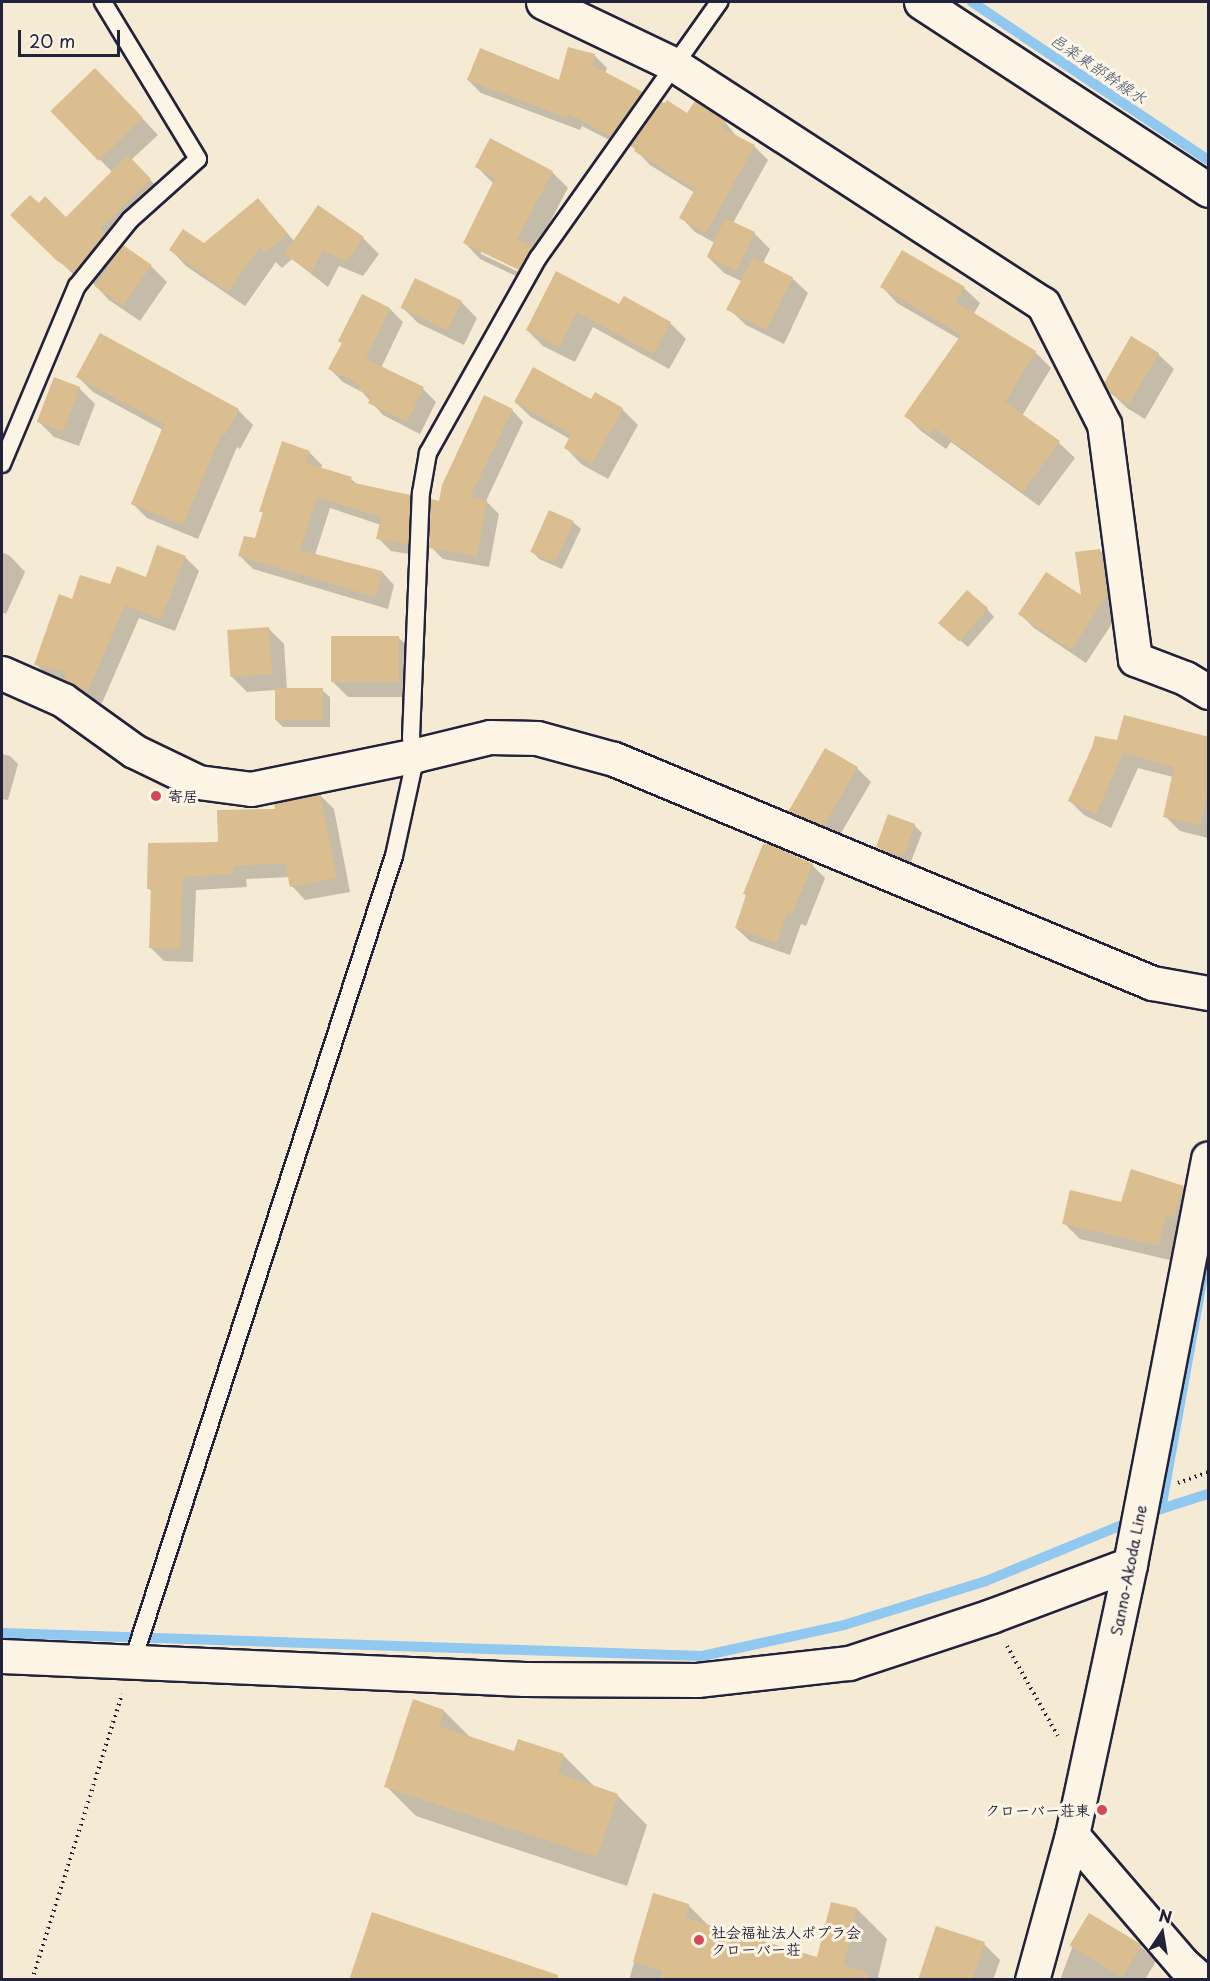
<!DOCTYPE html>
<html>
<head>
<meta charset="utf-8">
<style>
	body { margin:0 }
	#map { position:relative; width:1210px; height:1981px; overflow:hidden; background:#f5ead4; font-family:"Playpen Sans","Klee One",sans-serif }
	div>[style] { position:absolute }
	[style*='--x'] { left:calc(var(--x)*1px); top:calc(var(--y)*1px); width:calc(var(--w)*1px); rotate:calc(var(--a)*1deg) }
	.shadow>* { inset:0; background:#0003 }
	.stream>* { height:10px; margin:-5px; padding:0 5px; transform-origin:5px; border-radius:5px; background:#90c8ef }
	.building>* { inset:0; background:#dabe8f; transform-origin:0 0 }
	.path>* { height:4px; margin-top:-2px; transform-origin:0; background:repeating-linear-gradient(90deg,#22223b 0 1.5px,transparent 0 6px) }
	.roads { filter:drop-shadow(2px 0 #22223b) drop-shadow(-2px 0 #22223b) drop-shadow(0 2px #22223b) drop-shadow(0 -2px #22223b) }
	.lane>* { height:16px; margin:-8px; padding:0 8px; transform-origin:8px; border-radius:8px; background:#fcf5e5 }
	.street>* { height:33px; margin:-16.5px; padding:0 16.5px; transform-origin:16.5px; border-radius:16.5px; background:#fcf5e5 }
	.secondary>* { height:33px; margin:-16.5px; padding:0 16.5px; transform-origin:16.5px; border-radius:16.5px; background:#fcf5e5 }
	.dots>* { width:16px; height:16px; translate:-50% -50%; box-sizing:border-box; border:3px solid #fcf5e5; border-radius:50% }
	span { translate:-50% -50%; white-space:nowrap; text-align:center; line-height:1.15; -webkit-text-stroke:6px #fcf5e5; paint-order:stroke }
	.poi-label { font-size:15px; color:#22223b; font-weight:700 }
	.left { translate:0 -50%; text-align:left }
	.right { translate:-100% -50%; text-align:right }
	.street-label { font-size:15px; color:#22223b }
	.water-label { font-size:16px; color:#435471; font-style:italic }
	.frame { position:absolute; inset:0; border:3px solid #22223b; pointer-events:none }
	.north { position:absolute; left:1132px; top:1903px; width:60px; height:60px; -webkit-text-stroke:4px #fcf5e5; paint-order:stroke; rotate:12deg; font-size:16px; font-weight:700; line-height:24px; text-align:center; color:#22223b }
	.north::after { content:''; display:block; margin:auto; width:21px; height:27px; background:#22223b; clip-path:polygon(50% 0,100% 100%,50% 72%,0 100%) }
	.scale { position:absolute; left:18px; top:30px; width:102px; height:27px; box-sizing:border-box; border:3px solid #22223b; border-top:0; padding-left:8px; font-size:18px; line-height:21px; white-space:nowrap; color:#22223b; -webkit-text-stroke:4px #fcf5e5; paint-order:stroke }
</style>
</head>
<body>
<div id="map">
	<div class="shadow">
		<i style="clip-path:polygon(594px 55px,607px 68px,605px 74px,642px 93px,654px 106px,625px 148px,582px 126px,580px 130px,481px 93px,468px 80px,560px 82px)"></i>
		<i style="clip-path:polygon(111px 85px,158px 135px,131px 160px,165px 195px,115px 244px,121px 250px,124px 247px,151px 266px,167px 282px,140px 321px,109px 300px,93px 283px,90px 286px,73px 274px,27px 230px,39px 205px,66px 219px,113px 173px,52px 110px)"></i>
		<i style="clip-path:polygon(688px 115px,725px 122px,738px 138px,754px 146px,768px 160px,733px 223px,754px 233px,770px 249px,763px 263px,792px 278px,808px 293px,784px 344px,746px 325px,730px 310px,743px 282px,724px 273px,708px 257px,715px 243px,695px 232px,681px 217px,695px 193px,650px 165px,632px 146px)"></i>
		<i style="clip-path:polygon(evenodd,477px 167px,552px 172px,568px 188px,535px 250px,547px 263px,535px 285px,480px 259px,465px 243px,494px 184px,477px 167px,481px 250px,526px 272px,525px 275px,481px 254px,481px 250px)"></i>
		<i style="clip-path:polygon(258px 200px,295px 242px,363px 238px,379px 254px,363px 276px,339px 266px,328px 287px,292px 259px,282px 268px,276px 262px,245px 306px,186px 266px,171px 250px,204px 245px)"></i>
		<i style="clip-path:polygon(556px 273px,620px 306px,624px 298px,670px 323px,686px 339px,669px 369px,593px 327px,575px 362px,543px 346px,527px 330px)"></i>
		<i style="clip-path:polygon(882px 287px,964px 288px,980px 303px,973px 315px,1035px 352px,1051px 368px,1022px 416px,1059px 443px,1075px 458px,1039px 506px,951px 442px,946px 449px,921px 431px,906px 416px,959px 339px,897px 303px)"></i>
		<i style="clip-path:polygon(461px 302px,477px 318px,464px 345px,418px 323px,402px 307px)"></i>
		<i style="clip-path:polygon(390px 309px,403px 322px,381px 368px,423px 389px,436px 402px,420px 434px,383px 415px,362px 392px,343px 382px,330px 369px,343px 344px,339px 341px)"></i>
		<i style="clip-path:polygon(1158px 354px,1174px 369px,1145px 419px,1127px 408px,1110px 392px)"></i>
		<i style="clip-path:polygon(78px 377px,238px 410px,253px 425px,240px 449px,237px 447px,198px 539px,147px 518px,132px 503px,163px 430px,93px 392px)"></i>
		<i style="clip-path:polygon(79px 388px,95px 404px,79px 446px,54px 437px,38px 421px)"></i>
		<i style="clip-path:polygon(515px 402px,622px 409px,638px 425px,608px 479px,581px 464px,566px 448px,570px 439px,531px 417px)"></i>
		<i style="clip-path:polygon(512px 410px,523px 422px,486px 501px,499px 514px,489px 567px,443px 559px,431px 547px,440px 503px)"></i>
		<i style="clip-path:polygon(309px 452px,322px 465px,321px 469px,351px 479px,358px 485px,410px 496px,423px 509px,421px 556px,391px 551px,378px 538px,381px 525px,330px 508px,315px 555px,382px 572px,394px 585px,388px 609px,253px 569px,240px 556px,256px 540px,264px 514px,261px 511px)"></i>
		<i style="clip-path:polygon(573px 522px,581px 529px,562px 569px,539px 559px,532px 551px)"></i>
		<i style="clip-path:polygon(1100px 551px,1114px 565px,1121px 610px,1086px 663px,1034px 628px,1020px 614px,1083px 598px)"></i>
		<i style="clip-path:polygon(2px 552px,10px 556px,25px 572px,6px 614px,2px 612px)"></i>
		<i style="clip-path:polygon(185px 557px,199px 571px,175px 631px,139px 618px,102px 703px,78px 693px,68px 682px,49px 678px,36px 664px,73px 601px,111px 586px,147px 579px)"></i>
		<i style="clip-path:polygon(987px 609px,994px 617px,968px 647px,948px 630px)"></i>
		<i style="clip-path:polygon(268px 628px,284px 644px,287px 690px,322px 690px,330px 697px,330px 727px,283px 727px,275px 719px,276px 690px,247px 692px,231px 676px)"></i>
		<i style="clip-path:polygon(399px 638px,415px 653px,415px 697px,348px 697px,332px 681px)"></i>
		<i style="clip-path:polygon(1208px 732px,1208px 838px,1180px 831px,1165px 816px,1173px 777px,1138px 768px,1111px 828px,1084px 815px,1069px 800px,1118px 742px,1206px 738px)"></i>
		<i style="clip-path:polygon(825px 750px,857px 768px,871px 782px,838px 838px,803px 824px,790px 811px)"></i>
		<i style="clip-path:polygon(2px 754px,10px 756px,18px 764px,8px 800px,2px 799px)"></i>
		<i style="clip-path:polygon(320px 795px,334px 809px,350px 892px,305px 900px,292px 886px,290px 877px,246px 879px,247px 887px,196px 890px,193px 962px,164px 961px,150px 947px,152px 892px,149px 889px,220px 844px)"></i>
		<i style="clip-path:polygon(914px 825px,922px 833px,910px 864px,884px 854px,877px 846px)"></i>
		<i style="clip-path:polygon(812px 865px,825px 878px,806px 926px,801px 924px,790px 955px,750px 941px,736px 928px)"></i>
		<i style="clip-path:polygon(1183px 1187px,1198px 1203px,1174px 1261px,1080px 1239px,1064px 1223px)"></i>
		<i style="clip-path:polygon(444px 1711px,471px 1738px,515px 1753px,563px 1755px,594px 1786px,617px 1795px,647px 1825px,627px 1886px,416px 1816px,386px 1786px)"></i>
		<i style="clip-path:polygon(654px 1895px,688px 1905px,710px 1927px,818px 1959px,857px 1909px,887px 1939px,878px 1977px,886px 1980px,629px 1980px)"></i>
		<i style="clip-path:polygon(1090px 1915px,1141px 1947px,1156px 1961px,1146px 1978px,1148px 1980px,1060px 1980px,1072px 1948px)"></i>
		<i style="clip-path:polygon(937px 1928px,984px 1944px,1000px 1960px,993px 1980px,973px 1980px,944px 1970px)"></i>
	</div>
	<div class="stream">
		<i style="--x:972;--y:2;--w:284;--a:33.8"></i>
		<i style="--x:1161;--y:1509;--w:266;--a:-79.8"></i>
		<i style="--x:2;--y:1633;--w:700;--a:1.88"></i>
		<i style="--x:702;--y:1656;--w:145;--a:-12.3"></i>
		<i style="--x:844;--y:1625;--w:149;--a:-17.2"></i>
		<i style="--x:986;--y:1581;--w:189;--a:-22.4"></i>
		<i style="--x:1161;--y:1509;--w:49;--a:-17.7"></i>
	</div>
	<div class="building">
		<i style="clip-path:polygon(568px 47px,595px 54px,592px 65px,643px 92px,611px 136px,569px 114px,567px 118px,467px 80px,480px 48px,559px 80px)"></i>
		<i style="left:95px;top:68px;width:69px;height:62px;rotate:46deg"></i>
		<i style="clip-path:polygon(667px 100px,687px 113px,695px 101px,726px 121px,721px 128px,755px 145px,706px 233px,679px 218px,695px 189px,634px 151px,636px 149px,630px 146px,661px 102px,665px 103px)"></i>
		<i style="clip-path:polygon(490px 138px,553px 171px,517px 239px,533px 246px,519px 270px,463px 243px,495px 178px,475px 167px)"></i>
		<i style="clip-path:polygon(128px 155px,151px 179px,100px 229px,106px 233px,74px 272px,56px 260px,10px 215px,30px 195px,39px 203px,45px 196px,66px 217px)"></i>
		<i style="clip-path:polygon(258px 198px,288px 234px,265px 253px,260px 247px,228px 292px,169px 250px,183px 229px,204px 243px)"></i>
		<i style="clip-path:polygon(318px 205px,364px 237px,347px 261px,323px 251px,311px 272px,284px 254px)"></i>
		<i style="left:725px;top:218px;width:33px;height:43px;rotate:25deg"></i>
		<i style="left:123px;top:245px;width:35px;height:50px;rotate:35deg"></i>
		<i style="clip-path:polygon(902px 250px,965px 287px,956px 302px,1036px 351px,1005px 402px,1060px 441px,1023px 492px,934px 428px,930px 434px,904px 416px,961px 335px,880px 287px)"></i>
		<i style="left:753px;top:257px;width:45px;height:59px;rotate:27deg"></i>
		<i style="clip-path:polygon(556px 271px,619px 304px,624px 296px,671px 322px,653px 354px,577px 312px,559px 347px,526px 330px)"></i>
		<i style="left:415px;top:278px;width:52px;height:33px;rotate:26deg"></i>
		<i style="clip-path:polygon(362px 294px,390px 308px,366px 359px,424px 387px,407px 422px,368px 403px,371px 396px,358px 390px,360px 385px,328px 369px,342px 343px,338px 341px)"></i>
		<i style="clip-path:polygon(100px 333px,239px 409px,225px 435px,222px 433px,183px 525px,131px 504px,164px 424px,76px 377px)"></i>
		<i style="clip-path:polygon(1131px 336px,1159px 353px,1129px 404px,1109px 393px,1104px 383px)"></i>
		<i style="clip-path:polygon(533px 367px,591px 399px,595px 392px,623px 408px,592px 464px,564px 448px,571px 434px,514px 402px)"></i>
		<i style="left:54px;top:377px;width:28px;height:48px;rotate:21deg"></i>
		<i style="clip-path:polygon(484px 395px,513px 409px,470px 497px,487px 500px,477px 556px,429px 548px,431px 499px,439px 501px,442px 485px)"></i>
		<i style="clip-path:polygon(282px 441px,310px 451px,306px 463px,352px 477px,350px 482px,410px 495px,408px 544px,376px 539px,381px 517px,317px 497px,300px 550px,382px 571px,376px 597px,238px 556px,244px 536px,255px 538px,263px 512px,259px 512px)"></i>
		<i style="left:549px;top:510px;width:27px;height:46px;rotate:24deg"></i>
		<i style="clip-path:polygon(157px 545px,186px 556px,161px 619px,125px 605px,88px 691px,63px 680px,66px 672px,34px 665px,59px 594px,72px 599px,80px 575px,110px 584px,117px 566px,146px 577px)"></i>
		<i style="clip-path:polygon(1100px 549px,1107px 595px,1071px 650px,1018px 614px,1046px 572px,1081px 595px,1075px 552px)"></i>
		<i style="left:967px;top:590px;width:28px;height:44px;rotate:41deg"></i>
		<i style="left:269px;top:627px;width:47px;height:42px;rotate:86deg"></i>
		<i style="left:331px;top:636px;width:68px;height:46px"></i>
		<i style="left:275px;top:688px;width:48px;height:32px"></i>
		<i style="clip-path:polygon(1124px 715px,1209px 737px,1209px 787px,1200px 825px,1163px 817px,1174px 767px,1123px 753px,1096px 814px,1068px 801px,1092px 747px,1095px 736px,1117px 740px)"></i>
		<i style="left:825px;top:748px;width:38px;height:73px;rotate:30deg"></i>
		<i style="clip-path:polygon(320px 794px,337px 878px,290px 887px,285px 863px,233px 866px,234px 874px,183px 877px,180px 949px,149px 948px,151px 889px,147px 889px,148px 843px,218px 842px,217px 810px,275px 809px,274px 803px)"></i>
		<i style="left:888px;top:814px;width:29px;height:35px;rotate:20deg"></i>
		<i style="clip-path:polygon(763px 844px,769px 844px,813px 864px,792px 914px,787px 912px,777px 943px,735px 928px,746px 895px,743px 894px)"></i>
		<i style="clip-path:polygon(1131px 1169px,1184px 1186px,1174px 1218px,1166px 1216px,1159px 1246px,1062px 1224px,1070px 1190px,1121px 1202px)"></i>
		<i style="clip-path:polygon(413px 1699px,444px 1710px,439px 1726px,514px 1751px,518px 1739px,564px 1754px,558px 1773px,618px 1794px,597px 1857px,384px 1787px)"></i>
		<i style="clip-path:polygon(653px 1893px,689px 1904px,685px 1918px,817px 1957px,831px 1902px,857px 1908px,844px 1965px,868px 1972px,867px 1980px,660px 1980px,662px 1971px,633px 1962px)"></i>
		<i style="clip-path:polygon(372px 1912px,558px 1975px,558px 1980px,349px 1980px)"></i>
		<i style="left:1089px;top:1913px;width:62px;height:38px;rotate:31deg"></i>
		<i style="clip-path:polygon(936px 1926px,985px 1942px,972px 1980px,918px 1980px)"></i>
	</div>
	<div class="path">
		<i style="--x:1178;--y:1483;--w:32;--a:-20"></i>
		<i style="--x:1007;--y:1646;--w:103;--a:60.5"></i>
		<i style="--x:32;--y:1980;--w:300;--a:-72.5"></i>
	</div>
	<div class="roads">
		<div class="lane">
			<i style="--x:2;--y:464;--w:193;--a:-67.2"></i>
			<i style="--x:77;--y:286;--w:85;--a:-51.2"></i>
			<i style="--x:130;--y:220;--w:91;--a:-41.9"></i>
			<i style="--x:198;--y:159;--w:184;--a:-121.2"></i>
			<i style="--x:133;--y:1660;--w:845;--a:-72.02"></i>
			<i style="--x:394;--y:856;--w:103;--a:-77.7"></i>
			<i style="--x:416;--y:755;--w:18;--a:-106"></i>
			<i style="--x:411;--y:738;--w:245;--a:-87.7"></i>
			<i style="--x:421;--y:493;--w:41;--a:-80.1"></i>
			<i style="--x:428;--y:453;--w:224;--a:-60.6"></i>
			<i style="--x:538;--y:258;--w:314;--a:-54.7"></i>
		</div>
		<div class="street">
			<i style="--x:543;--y:2;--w:144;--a:25.5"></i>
			<i style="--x:673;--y:64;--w:441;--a:33"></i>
			<i style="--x:1043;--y:304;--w:135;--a:63.1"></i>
			<i style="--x:1104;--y:424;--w:237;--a:82.5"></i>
			<i style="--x:1135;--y:659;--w:53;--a:20.8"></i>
			<i style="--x:1185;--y:678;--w:27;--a:31"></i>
			<i style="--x:921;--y:2;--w:343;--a:33.2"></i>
			<i style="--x:2;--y:673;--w:67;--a:23.9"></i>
			<i style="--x:63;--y:700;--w:87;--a:35.7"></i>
			<i style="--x:134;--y:751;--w:71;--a:25.8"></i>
			<i style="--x:198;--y:782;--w:53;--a:7.5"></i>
			<i style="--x:251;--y:789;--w:168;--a:-11.6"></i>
			<i style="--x:416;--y:755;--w:76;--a:-13.7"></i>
			<i style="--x:490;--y:737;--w:47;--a:1.2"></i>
			<i style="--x:537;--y:738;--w:80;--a:15.3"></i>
			<i style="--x:614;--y:759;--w:583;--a:22.6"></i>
			<i style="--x:1152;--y:983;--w:57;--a:10.1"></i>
			<i style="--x:2;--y:1656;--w:523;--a:2.52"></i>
			<i style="--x:524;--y:1679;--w:173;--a:0.3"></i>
			<i style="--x:697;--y:1680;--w:153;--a:-6.4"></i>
			<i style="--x:849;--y:1663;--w:150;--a:-18.3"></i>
			<i style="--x:991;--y:1616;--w:148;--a:-20.5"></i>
			<i style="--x:1072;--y:1835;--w:172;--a:49.3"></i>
			<i style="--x:1184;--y:1965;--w:23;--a:41"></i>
		</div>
		<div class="secondary">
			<i style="--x:1032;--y:1980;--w:150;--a:-74.6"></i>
			<i style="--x:1072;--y:1835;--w:277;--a:-77.9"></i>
			<i style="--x:1130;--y:1564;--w:413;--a:-79.1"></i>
		</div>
	</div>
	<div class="dots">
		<i style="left:156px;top:796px;background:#d1495b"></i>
		<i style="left:1102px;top:1810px;background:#d1495b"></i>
		<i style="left:699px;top:1940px;background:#d1495b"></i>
	</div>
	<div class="poi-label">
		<span class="left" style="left:168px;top:796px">寄居</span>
		<span class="right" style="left:1090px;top:1810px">クローバー荘東</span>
		<span class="left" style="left:711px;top:1940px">社会福祉法人ポプラ会<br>クローバー荘</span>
	</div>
	<div class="street-label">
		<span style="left:1128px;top:1570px;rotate:-79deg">Sanno-Akoda Line</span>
	</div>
	<div class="water-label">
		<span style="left:1099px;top:68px;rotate:34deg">邑楽東部幹線水</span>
	</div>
	<div class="frame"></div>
	<div class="north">N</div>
	<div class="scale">20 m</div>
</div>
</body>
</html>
